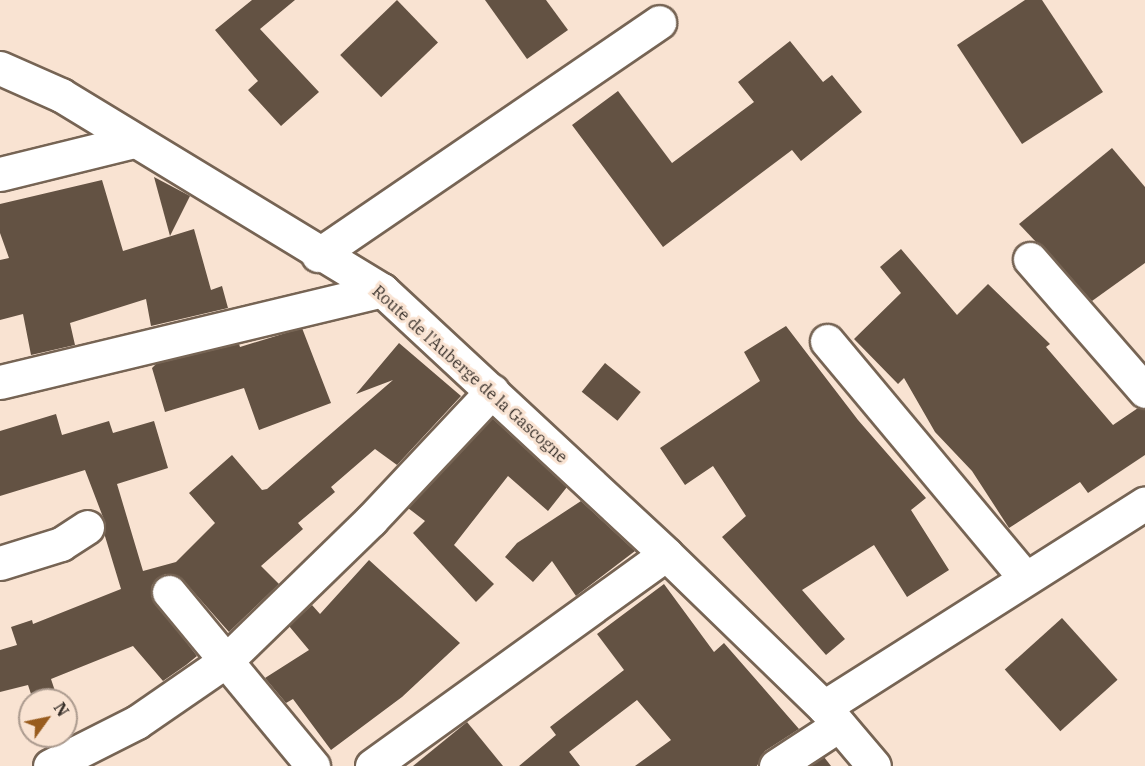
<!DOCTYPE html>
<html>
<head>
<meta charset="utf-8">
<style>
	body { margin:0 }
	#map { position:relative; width:1145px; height:766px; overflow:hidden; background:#f9e3d2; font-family:"IBM Plex Serif",serif }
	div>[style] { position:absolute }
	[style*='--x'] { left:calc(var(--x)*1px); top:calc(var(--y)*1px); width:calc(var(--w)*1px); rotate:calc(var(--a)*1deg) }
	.building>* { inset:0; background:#635243; transform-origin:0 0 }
	.roads { filter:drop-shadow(2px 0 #766454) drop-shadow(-2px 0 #766454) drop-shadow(0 2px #766454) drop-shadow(0 -2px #766454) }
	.street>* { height:33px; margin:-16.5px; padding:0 16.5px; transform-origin:16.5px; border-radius:16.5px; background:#fff }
	.secondary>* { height:33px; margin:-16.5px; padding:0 16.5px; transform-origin:16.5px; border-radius:16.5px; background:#fff }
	span { translate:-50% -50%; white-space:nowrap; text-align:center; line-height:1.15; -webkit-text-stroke:6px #f9e3d2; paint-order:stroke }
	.street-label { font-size:16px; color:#38302a }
	.north { position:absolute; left:18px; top:688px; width:60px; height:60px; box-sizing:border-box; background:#f9e3d2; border:2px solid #ac9b8f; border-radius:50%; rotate:57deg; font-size:16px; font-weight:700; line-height:24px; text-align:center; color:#38302a }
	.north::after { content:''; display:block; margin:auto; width:21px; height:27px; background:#985c1e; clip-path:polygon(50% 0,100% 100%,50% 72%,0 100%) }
</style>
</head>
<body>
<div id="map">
	<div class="building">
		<i style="clip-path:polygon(252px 0,295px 0,260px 29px,319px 92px,281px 126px,248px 90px,258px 81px,215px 30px)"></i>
		<i style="left:397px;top:0;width:59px;height:79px;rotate:46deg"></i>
		<i style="clip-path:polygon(485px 0,546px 0,568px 30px,527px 59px)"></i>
		<i style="clip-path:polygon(1025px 0,1042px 0,1103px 92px,1022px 144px,957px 45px)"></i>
		<i style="clip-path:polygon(790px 41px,823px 82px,832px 75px,862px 112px,801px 161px,792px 150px,663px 247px,572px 125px,618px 91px,672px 163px,754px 102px,738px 82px)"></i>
		<i style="clip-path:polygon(1112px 148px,1145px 187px,1145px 263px,1092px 301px,1019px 224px)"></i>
		<i style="clip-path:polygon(154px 177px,190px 196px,170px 236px)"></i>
		<i style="clip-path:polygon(102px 180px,123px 251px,194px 229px,211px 290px,222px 286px,228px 308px,151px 326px,146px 299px,70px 323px,75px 345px,31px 355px,23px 314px,0 320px,0 260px,9px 258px,0 233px,0 204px)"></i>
		<i style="clip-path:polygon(901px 249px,957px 315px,988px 284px,1050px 344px,1046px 347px,1113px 425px,1138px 408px,1145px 409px,1145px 455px,1088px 493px,1080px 482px,1009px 528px,972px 471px,935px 432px,904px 378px,898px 384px,854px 339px,901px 293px,880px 267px)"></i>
		<i style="clip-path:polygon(786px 326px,858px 420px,926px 498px,911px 510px,949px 570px,907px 597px,874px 545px,802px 590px,845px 639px,826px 655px,722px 537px,746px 516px,713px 466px,685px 485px,660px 448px,760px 381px,744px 352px)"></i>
		<i style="clip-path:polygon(302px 328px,331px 403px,259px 430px,244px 388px,165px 412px,152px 368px,157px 363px,239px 344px,240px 347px)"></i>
		<i style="clip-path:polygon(399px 343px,461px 396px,397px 465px,375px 449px,331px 487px,335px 492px,298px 523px,303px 529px,261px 566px,279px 584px,229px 632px,183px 580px,165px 574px,152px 585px,151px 596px,197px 656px,186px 665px,163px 681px,133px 646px,51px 679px,58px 700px,33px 700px,28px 685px,0 692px,0 650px,17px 645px,11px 627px,32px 620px,33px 624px,121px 589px,104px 533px,106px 525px,85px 470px,0 496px,0 431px,56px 414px,62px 435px,109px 421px,113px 433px,154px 421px,168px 468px,117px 484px,143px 571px,176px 562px,215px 523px,189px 493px,232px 455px,262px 490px,267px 489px,393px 380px,356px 394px)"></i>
		<i style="left:605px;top:363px;width:46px;height:37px;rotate:39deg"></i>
		<i style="clip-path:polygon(492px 418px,567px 487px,548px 511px,508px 476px,454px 545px,494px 584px,476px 602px,413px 533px,425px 521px,408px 508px)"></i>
		<i style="clip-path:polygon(581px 501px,635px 551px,576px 596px,552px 561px,533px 582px,505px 557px,517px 543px)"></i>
		<i style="clip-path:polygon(369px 560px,460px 643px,402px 697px,331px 750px,293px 699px,286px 703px,265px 678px,309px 650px,289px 626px,312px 605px,320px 614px)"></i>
		<i style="clip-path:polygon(664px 584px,714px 652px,724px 643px,799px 729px,765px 751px,757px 766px,635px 766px,671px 740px,637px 700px,569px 752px,563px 744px,580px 766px,519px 766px,556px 735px,550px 727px,624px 670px,597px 634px)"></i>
		<i style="left:1062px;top:618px;width:83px;height:77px;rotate:48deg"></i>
		<i style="clip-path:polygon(467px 722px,503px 766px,413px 766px)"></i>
		<i style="clip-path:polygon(824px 757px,831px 766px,810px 766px)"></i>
	</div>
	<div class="roads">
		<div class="street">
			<i style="--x:0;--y:174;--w:138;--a:-13.8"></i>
			<i style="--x:318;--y:255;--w:413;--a:-34.3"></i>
			<i style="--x:1030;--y:259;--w:175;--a:48.9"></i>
			<i style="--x:827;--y:341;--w:309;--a:50.1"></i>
			<i style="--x:0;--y:382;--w:393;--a:-13.5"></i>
			<i style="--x:0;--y:563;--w:64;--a:-17.3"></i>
			<i style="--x:61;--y:544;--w:31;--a:-33"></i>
			<i style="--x:169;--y:592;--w:226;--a:50.4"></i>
			<i style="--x:50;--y:766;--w:97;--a:-26.8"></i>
			<i style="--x:137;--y:722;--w:109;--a:-34.6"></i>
			<i style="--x:227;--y:660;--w:201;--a:-44.2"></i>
			<i style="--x:371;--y:520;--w:177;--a:-46.8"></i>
			<i style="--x:372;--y:766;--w:362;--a:-35.8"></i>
			<i style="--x:776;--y:766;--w:75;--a:-33.1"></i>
		</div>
		<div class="secondary">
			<i style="--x:0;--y:68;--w:67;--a:23.9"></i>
			<i style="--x:61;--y:95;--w:376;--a:31.3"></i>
			<i style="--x:382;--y:290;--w:388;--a:42.9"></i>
			<i style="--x:666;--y:554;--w:220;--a:44.1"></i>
			<i style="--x:824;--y:707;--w:77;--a:49.7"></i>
			<i style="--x:824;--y:707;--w:380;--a:-32.4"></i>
		</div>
	</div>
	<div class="street-label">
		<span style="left:470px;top:374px;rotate:42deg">Route de l'Auberge de la Gascogne</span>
	</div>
	<div class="north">N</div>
</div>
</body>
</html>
